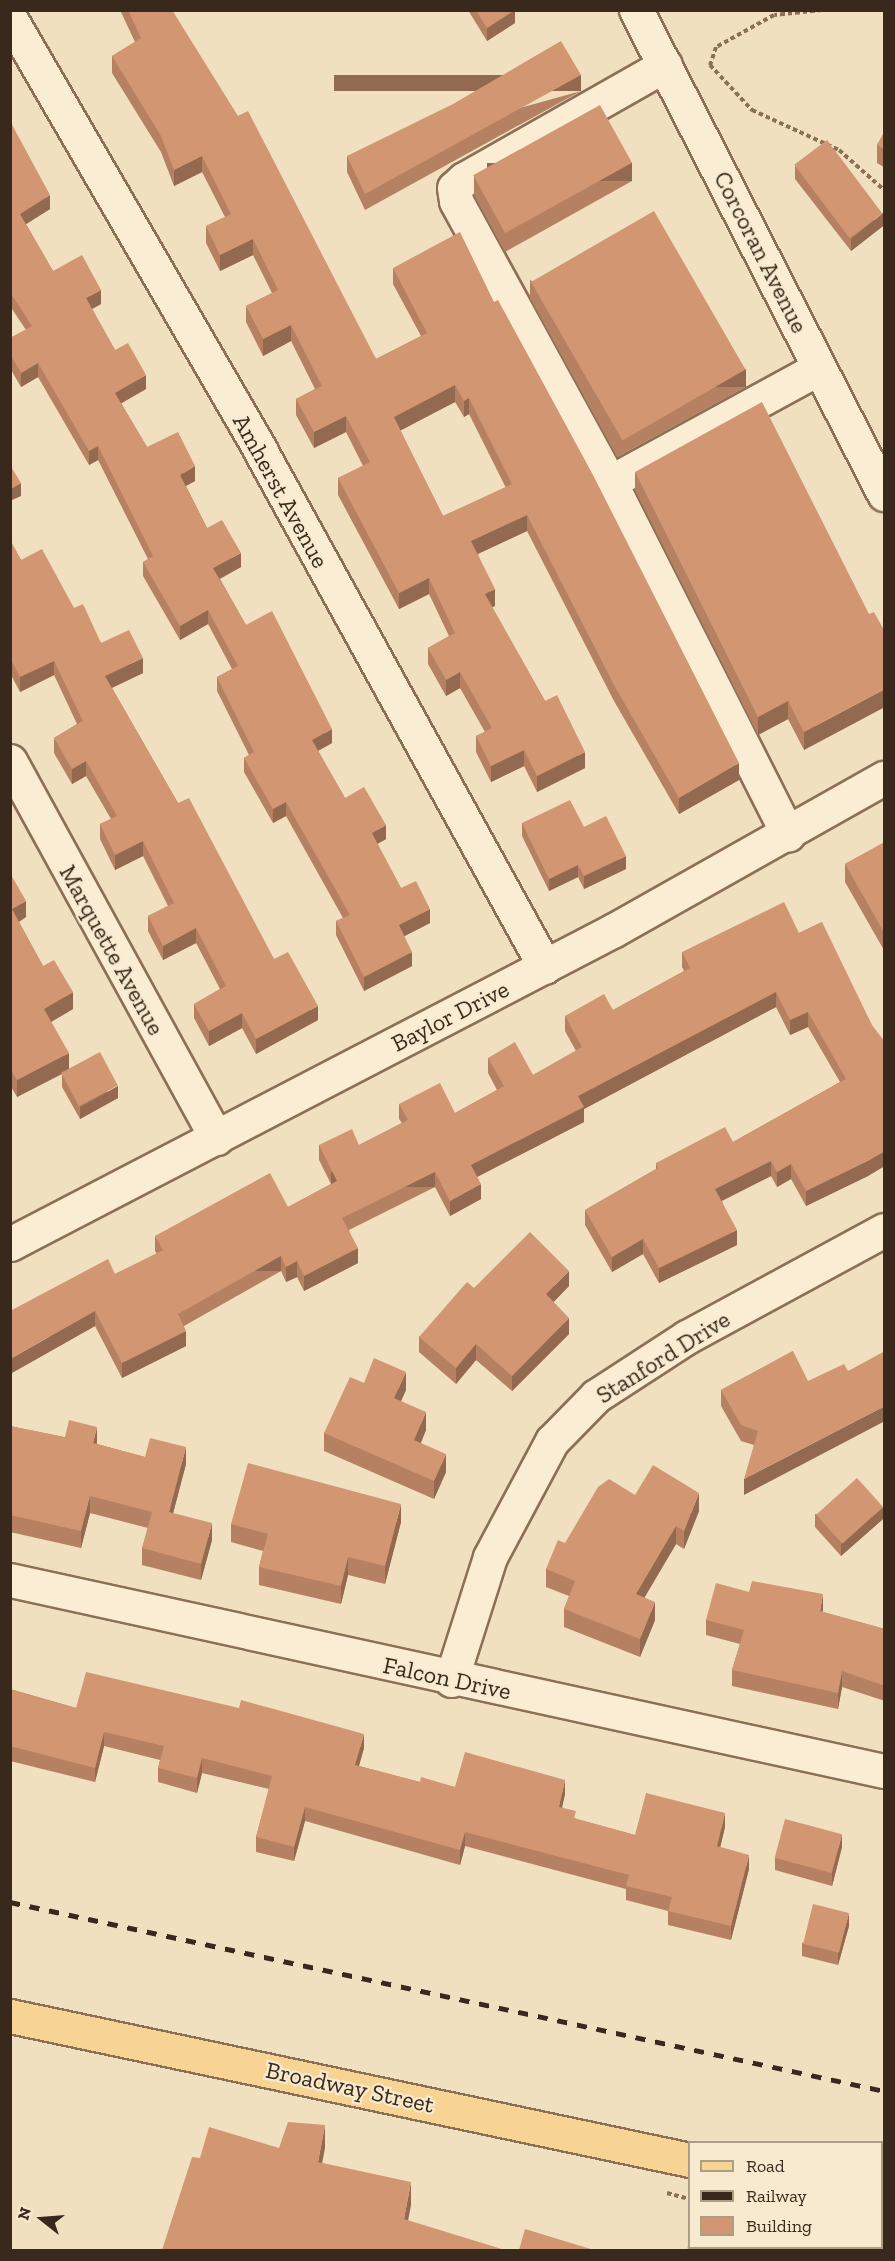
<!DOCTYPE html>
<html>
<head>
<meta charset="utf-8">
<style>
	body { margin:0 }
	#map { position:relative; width:895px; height:2261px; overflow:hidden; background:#f1e0bf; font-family:"Zilla Slab",serif }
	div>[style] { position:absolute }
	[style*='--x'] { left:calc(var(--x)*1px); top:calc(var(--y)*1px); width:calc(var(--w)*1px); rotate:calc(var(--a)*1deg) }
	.path>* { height:4px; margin-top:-2px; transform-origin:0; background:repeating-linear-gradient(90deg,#8b7056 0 4.5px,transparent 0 7.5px) }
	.roads { filter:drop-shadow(2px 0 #8b7056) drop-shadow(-2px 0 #8b7056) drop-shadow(0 2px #8b7056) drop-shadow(0 -2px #8b7056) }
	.minor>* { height:33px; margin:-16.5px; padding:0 16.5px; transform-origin:16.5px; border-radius:16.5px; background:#fbedd3 }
	.major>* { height:33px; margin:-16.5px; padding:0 16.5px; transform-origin:16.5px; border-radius:16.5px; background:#f7d494 }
	.rail>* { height:4.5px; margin-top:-2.25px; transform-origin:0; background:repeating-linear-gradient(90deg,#39291c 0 10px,transparent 0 20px) }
	.wall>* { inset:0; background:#b58162 }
	.shaded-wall>* { inset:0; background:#936950; transform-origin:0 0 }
	.building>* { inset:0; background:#d29672; transform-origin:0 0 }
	span { translate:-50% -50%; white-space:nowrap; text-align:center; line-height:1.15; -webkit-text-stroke:4.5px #f8eacf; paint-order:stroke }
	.street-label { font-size:24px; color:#39291c }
	.frame { position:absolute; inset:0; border:12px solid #39291c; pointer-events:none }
	.legend { position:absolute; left:688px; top:2141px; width:195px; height:108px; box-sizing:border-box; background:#f8eacf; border:2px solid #ac9d87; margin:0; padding:8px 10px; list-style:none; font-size:18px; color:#39291c }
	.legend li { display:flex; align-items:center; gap:12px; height:30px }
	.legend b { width:30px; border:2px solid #ac9d87 }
	.north { position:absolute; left:12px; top:2189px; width:60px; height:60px; -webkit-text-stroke:4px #f8eacf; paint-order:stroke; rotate:287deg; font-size:16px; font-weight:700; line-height:24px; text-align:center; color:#39291c }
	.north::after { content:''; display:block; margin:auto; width:21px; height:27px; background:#39291c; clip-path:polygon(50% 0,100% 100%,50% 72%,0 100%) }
</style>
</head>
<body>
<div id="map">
	<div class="path">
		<i style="--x:822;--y:10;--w:48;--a:174.1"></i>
		<i style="--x:774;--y:15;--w:66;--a:151.1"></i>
		<i style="--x:716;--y:47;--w:19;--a:108"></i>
		<i style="--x:710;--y:65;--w:62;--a:47"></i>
		<i style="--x:752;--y:110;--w:96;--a:24.7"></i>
		<i style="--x:839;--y:150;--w:60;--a:41.6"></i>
		<i style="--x:667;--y:2193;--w:24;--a:15"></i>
		<i style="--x:863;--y:2248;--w:10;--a:11"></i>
	</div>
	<div class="roads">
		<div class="minor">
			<i style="--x:636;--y:10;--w:544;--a:62.87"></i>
			<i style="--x:10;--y:18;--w:499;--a:59.9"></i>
			<i style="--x:260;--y:450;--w:590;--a:61.13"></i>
			<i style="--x:665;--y:65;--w:231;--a:150.4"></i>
			<i style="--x:464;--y:179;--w:13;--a:138"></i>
			<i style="--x:454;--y:188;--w:13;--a:81"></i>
			<i style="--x:456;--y:201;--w:320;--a:61.3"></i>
			<i style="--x:610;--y:482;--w:395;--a:63.2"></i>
			<i style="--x:610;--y:482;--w:238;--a:-28.6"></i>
			<i style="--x:10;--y:761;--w:430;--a:61.3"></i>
			<i style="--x:10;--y:1244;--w:681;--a:-27.47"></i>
			<i style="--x:614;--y:930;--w:310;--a:-29.4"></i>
			<i style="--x:10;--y:1580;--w:895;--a:12.33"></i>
			<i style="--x:451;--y:1680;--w:129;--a:-72.4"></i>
			<i style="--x:490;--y:1557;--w:132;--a:-61.9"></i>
			<i style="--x:552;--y:1441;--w:63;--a:-45.6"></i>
			<i style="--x:596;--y:1396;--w:108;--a:-33"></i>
			<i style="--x:687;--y:1337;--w:224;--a:-28.5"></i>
			<i style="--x:706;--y:2250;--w:2;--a:-63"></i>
		</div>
		<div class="major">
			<i style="--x:10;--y:2016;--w:695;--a:11.96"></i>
			<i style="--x:882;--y:2212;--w:2;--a:27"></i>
		</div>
	</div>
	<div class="rail">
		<i style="--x:10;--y:1902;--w:894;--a:12.2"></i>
	</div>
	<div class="wall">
		<i style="clip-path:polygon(evenodd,120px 10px,172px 10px,376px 359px,421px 336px,393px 284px,393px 268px,494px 302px,739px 780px,679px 814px,614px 701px,527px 531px,478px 554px,495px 606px,492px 607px,545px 701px,585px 768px,537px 792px,524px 766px,491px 782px,476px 752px,476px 736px,485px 732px,460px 688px,446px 696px,428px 664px,428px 648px,449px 636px,429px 594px,399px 609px,338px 495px,338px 478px,363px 466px,346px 432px,314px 448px,296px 415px,296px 399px,315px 389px,291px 341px,263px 356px,246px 322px,246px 306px,272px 293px,253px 255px,220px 271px,206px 243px,206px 226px,225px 217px,202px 172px,174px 186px,161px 152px,112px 73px,112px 56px,135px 42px,120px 10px,455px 402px,464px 417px,469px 414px,506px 488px,443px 516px,400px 430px,455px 402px)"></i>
		<i style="clip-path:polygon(468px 10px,515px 10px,515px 23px,487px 41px)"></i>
		<i style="clip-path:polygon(581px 91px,365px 210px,347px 172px,347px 156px)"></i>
		<i style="clip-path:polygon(10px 121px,50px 209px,26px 224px,53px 271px,101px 304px,92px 309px,115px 350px,146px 389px,121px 403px,147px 447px,195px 481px,186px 486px,207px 528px,241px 567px,220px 579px,246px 625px,332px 743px,318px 751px,345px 798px,386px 839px,377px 844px,401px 888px,430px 923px,404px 936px,412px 966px,364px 991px,336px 935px,336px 921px,343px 918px,286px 816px,273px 823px,244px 772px,244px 758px,249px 755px,217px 691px,217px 677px,232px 669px,208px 624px,180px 640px,143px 576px,143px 562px,148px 559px,98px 460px,89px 465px,38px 377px,21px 387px,10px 368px,10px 338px,26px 330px,10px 306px)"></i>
		<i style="clip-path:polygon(885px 131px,885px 168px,877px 163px,877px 145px)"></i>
		<i style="clip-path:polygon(795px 166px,883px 226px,851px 251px,795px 179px)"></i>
		<i style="clip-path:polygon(474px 177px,632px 181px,505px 252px,474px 195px)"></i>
		<i style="clip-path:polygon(530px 280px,746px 387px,617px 457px,530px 298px)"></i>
		<i style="clip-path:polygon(635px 472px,869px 614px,804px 750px,788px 719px,758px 735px,635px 490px)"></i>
		<i style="clip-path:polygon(10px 540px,21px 560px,74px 608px,101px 643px,143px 673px,112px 688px,178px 803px,274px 959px,318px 1020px,256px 1054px,242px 1028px,209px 1046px,194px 1018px,194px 1004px,220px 989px,196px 943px,163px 960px,148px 931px,148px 916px,168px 906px,143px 856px,115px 870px,100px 839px,100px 824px,111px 819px,86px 776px,72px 784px,54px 753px,54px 738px,77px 724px,54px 675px,20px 692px,10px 673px)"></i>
		<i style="clip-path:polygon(522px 823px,584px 827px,626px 869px,584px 889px,578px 877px,549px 891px,522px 836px)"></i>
		<i style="clip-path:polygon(885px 842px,885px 952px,845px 882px,845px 864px)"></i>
		<i style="clip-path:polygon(10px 873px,26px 917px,19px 922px,43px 966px,73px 1009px,51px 1022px,69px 1070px,118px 1098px,80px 1119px,62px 1087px,62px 1074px,66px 1072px,17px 1097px,10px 1085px)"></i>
		<i style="clip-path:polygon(822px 922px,868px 1176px,806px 1206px,791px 1179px,777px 1187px,771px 1176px,722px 1201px,737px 1245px,659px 1283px,643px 1254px,612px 1272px,585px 1225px,585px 1210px,656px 1169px,656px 1163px,733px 1142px,840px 1082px,808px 1027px,790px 1035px,776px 1007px,584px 1109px,584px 1122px,477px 1177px,481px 1199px,450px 1216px,435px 1187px,349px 1230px,358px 1263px,304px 1291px,297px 1277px,286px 1282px,281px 1271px,184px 1326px,186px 1346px,122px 1378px,95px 1326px,10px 1374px,115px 1274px,157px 1254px,155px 1251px,155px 1236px,288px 1207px,331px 1184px,319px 1160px,319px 1145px,359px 1145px,402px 1123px,399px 1119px,399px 1104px,455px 1113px,497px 1090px,488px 1073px,488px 1058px,533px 1075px,576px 1051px,565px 1031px,565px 1016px,613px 1010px,684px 971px,682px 967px,682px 952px,799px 933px)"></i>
		<i style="clip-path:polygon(569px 1286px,553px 1302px,569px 1334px,512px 1391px,476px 1360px,456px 1384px,419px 1352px,419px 1337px,474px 1288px)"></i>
		<i style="clip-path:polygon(883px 1301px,885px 1301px,885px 1320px,883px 1317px)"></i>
		<i style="clip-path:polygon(793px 1351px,744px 1495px,754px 1445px,741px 1441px,721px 1406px,721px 1390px)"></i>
		<i style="clip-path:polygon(364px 1383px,406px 1390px,401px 1401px,426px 1430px,421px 1443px,446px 1472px,434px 1499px,324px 1451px,324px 1433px)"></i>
		<i style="clip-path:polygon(10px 1426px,97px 1444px,145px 1457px,186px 1464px,173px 1513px,212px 1540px,201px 1580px,142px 1565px,142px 1548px,148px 1528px,90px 1513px,81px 1548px,10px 1532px)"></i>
		<i style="clip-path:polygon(699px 1511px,684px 1549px,676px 1544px,644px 1598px,655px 1620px,640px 1657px,564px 1627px,564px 1609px,569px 1596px,546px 1587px,546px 1569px,565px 1543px)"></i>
		<i style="clip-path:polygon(815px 1514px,883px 1519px,841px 1556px,815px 1527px)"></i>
		<i style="clip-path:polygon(401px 1522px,385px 1584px,348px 1575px,341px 1604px,259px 1585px,259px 1567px,263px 1551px,231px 1542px,231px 1524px)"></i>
		<i style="clip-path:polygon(749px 1592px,885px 1629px,885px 1701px,842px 1687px,838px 1709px,732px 1686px,732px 1670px,740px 1644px,706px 1635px,706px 1620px)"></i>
		<i style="clip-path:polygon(10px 1689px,76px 1708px,364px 1748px,359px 1766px,420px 1782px,455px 1787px,565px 1794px,562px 1807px,576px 1819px,635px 1835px,725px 1827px,720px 1847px,749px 1869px,731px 1940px,668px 1925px,668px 1911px,626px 1900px,626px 1889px,465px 1846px,460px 1865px,305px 1821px,294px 1861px,256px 1852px,256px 1837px,269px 1789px,202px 1773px,197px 1793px,158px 1782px,158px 1768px,160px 1760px,104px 1746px,95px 1782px,10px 1761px)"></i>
		<i style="clip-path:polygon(842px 1847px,832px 1886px,775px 1870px,775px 1858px)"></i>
		<i style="clip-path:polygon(849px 1926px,838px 1965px,802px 1956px,802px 1943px)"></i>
	</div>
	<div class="shaded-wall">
		<i style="clip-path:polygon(515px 10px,515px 23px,487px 41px,487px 28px)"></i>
		<i style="left:581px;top:75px;width:16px;height:247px;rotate:90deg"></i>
		<i style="clip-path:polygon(202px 156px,202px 172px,174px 186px,174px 170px)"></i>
		<i style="left:632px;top:163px;width:18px;height:145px;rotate:90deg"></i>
		<i style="clip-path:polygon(50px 195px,50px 209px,20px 228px,20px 214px)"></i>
		<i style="clip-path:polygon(883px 213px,883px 226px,851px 251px,851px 239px)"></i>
		<i style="clip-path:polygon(253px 239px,253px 255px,220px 271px,220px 255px)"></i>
		<i style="clip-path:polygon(101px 290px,101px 304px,86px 312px,86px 298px)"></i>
		<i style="clip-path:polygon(291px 325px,291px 341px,263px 356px,263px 339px)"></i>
		<i style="clip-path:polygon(38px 363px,38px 377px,21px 387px,21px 373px)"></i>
		<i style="left:746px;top:369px;width:18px;height:147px;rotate:90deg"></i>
		<i style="clip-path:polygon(146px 375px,146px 389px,115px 407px,115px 393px)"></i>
		<i style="clip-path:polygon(455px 385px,455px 402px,394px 434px,394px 417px)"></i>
		<i style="clip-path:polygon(469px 398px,469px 414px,464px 417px,464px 401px)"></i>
		<i style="clip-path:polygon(346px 416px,346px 432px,314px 448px,314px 432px)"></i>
		<i style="clip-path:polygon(98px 446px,98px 460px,89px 465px,89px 451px)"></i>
		<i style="clip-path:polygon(195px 466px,195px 481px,180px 489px,180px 475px)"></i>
		<i style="clip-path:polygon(21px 483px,21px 496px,10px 501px,10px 489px)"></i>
		<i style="clip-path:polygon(527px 515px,527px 531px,471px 557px,471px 541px)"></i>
		<i style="clip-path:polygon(241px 553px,241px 567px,213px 582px,213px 568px)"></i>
		<i style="clip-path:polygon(429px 578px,429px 594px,399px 609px,399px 593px)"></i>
		<i style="clip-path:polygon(495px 589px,495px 606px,485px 610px,485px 594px)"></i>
		<i style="clip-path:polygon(208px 610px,208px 624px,180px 640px,180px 626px)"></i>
		<i style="clip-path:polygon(143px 658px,143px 673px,105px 691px,105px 676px)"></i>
		<i style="clip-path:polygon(54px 661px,54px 675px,20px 692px,20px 677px)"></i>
		<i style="clip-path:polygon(460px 672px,460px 688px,446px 696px,446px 680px)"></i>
		<i style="clip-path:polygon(885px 689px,885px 707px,804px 750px,804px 732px)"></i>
		<i style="clip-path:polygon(788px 701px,788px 719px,758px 735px,758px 717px)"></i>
		<i style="clip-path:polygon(332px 729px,332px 743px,312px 754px,312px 740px)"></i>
		<i style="clip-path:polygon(524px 750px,524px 766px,491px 782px,491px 766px)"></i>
		<i style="clip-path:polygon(585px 752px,585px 768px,537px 792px,537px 776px)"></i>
		<i style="clip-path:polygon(86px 761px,86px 776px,72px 784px,72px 769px)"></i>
		<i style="clip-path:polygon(739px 763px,739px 780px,679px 814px,679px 798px)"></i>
		<i style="clip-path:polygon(286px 802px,286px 816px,273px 823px,273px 809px)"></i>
		<i style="clip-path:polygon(386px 825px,386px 839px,372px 847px,372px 833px)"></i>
		<i style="clip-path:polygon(143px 841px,143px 856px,115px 870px,115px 855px)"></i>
		<i style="clip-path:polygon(626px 856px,626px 869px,584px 889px,584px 876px)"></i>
		<i style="clip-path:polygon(578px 865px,578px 877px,549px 891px,549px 879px)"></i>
		<i style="clip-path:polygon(26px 901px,26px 917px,12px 926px,12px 909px)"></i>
		<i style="clip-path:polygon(430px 909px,430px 923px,399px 939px,399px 925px)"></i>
		<i style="clip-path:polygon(196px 928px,196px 943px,163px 960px,163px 946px)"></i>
		<i style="clip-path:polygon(412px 952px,412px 966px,364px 991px,364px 977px)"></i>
		<i style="clip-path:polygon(73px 992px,73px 1009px,44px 1026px,44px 1009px)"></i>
		<i style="clip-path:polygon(776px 992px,776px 1007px,584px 1109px,584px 1122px,471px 1180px,471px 1165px,578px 1096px)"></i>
		<i style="clip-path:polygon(318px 1006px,318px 1020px,256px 1054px,256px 1039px)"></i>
		<i style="clip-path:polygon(808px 1012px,808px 1027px,790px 1035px,790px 1020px)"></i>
		<i style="clip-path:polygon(242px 1013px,242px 1028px,209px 1046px,209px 1031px)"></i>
		<i style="clip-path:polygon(69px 1053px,69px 1070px,17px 1097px,17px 1080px)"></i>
		<i style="clip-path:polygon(118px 1086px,118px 1098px,80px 1119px,80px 1107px)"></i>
		<i style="clip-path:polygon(885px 1151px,885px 1166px,868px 1176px,806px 1206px,806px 1191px)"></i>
		<i style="clip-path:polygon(771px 1161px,771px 1176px,715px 1204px,715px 1189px)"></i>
		<i style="clip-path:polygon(791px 1164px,791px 1179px,777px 1187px,777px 1172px)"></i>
		<i style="left:435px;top:1172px;width:15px;height:104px;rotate:90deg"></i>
		<i style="clip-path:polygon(481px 1184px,481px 1199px,450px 1216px,450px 1201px)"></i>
		<i style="clip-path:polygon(737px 1230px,737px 1245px,659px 1283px,659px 1268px)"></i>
		<i style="clip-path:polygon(643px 1239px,643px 1254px,612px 1272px,612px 1257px)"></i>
		<i style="clip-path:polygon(358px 1248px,358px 1263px,304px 1291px,304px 1276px)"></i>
		<i style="left:281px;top:1256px;width:15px;height:118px;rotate:90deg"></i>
		<i style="clip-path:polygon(297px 1261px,297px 1277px,286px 1282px,286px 1267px)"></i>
		<i style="clip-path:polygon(569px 1271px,569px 1286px,546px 1310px,546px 1294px)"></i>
		<i style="clip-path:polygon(95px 1311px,95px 1326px,10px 1374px,10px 1359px)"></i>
		<i style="clip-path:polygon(569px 1318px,569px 1334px,512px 1391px,512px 1376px)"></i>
		<i style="clip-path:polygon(186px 1331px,186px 1346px,122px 1378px,122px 1363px)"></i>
		<i style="clip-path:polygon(476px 1344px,476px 1360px,456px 1384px,456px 1368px)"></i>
		<i style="clip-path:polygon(406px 1372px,406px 1390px,394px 1416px,394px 1398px)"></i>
		<i style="clip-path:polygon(885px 1406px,885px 1421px,744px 1495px,744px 1479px)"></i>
		<i style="clip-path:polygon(426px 1412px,426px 1430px,414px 1458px,414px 1440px)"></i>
		<i style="clip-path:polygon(97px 1427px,97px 1443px,93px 1460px,93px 1443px)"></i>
		<i style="clip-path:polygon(186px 1447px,186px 1464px,169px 1529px,169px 1512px)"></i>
		<i style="clip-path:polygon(446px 1454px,446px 1472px,434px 1499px,434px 1481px)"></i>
		<i style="clip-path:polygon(699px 1493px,699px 1511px,684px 1549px,684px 1531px)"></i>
		<i style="clip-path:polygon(90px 1496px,90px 1513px,81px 1548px,81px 1531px)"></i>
		<i style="clip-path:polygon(401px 1504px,401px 1522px,385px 1584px,385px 1566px)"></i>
		<i style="clip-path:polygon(883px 1507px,883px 1519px,841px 1556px,841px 1543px)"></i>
		<i style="clip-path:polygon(212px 1523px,212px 1540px,201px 1580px,201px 1564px)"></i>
		<i style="clip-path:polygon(676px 1526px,676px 1544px,636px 1612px,636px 1594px)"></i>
		<i style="clip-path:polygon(348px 1557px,348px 1575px,341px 1604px,341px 1586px)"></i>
		<i style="clip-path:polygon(823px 1594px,823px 1610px,820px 1626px,820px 1611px)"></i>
		<i style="clip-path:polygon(655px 1602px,655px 1620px,640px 1657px,640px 1639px)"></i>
		<i style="clip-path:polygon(842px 1671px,842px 1687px,838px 1709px,838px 1693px)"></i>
		<i style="clip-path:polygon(104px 1732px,104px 1746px,95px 1782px,95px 1768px)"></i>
		<i style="clip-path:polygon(364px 1734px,364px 1748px,355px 1779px,355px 1765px)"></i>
		<i style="clip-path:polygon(202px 1758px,202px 1773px,197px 1793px,197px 1778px)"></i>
		<i style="clip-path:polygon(565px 1780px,565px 1794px,559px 1821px,559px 1807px)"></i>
		<i style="clip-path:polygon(305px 1807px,305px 1821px,294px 1861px,294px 1847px)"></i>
		<i style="clip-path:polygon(725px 1813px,725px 1827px,717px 1861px,717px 1846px)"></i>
		<i style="clip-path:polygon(465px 1832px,465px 1846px,460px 1865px,460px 1850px)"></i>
		<i style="clip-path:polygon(842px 1834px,842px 1847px,832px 1886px,832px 1873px)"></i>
		<i style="clip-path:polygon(749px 1855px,749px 1869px,731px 1940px,731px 1926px)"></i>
		<i style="clip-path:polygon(849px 1913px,849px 1926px,838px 1965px,838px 1953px)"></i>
		<i style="clip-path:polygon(325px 2125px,325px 2148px,318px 2185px,318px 2162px)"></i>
		<i style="clip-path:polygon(411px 2182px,411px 2205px,404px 2242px,404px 2219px)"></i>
	</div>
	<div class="building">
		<i style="clip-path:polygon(evenodd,128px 10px,172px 10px,238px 116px,248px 111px,376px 359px,427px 333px,393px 268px,460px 232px,494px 302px,498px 300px,593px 475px,739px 763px,679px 798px,614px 685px,527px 515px,471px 541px,495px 589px,485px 594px,545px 701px,557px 695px,585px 752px,537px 776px,524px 750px,491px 766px,476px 736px,492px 728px,460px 672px,446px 680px,428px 648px,455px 633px,429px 578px,399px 593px,338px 478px,370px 462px,346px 416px,314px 432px,296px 399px,322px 386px,291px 325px,263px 339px,246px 306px,278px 290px,253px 239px,220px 255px,206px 226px,231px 214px,202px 156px,174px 170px,161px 136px,112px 56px,141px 38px,128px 10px,455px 385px,464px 401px,469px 398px,512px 484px,443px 516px,394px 417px,455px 385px)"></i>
		<i style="clip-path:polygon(476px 10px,515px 10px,487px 28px)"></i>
		<i style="clip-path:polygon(561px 41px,581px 75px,365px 194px,347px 156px,453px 104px)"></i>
		<i style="left:600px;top:105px;width:66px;height:145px;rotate:61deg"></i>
		<i style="clip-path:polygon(10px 121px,50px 195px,20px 214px,53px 271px,82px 255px,101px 290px,86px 298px,115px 350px,128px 343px,146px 375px,115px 393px,147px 447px,178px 432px,195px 466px,180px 475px,207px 528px,222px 520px,241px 553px,213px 568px,246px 625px,272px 611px,332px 729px,312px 740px,345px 798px,364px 787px,386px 825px,372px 833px,401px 888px,416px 881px,430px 909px,399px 925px,412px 952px,364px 977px,336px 921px,350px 915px,286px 802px,273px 809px,244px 758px,254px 752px,217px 677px,238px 666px,208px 610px,180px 626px,143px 562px,153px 556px,98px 446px,89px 451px,38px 363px,21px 373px,10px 354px,10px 338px,32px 326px,10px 292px)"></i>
		<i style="clip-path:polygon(885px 131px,885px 150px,877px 145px)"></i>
		<i style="left:827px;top:140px;width:92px;height:41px;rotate:53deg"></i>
		<i style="left:654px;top:211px;width:183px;height:142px;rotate:60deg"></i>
		<i style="clip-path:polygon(762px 402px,869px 614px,874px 612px,885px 632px,885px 689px,804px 732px,788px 701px,758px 717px,635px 472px)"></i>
		<i style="clip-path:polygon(10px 465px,21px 483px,10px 489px)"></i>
		<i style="clip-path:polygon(10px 540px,21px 560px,42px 549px,74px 608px,83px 604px,101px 643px,129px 630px,143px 658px,105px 676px,178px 803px,189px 798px,274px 959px,288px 952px,318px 1006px,256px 1039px,242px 1013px,209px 1031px,194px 1004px,226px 986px,196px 928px,163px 946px,148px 916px,174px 903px,143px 841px,115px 855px,100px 824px,117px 816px,86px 761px,72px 769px,54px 738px,83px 721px,54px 661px,20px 677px,10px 658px)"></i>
		<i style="clip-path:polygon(570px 800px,584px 827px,606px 816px,626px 856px,584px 876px,578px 865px,549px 879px,522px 823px)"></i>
		<i style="clip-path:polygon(885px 842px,885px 934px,845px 864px)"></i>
		<i style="clip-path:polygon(10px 873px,26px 901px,12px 909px,43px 966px,54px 960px,73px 992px,44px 1009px,69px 1053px,17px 1080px,10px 1068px)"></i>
		<i style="clip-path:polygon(784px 902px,799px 933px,822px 922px,872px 1025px,885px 1042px,885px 1113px,883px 1115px,885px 1117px,885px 1151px,868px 1161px,806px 1191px,791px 1164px,777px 1172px,771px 1161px,715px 1189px,737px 1230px,659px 1268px,643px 1239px,612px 1257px,585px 1210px,658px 1168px,656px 1163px,725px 1127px,733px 1142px,846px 1079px,808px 1012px,790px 1020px,776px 992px,578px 1096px,584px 1107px,471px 1165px,481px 1184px,450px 1201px,435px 1172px,342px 1218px,358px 1248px,304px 1276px,297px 1261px,286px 1267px,281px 1256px,178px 1314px,186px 1331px,122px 1363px,95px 1311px,10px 1359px,10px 1311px,108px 1259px,115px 1274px,163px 1250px,155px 1236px,270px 1173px,288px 1207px,337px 1181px,319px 1145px,352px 1129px,359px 1145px,408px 1120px,399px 1104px,440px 1083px,455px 1113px,504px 1086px,488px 1058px,515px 1042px,533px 1075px,582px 1047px,565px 1016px,604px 994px,613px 1010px,690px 968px,682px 952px)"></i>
		<i style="left:100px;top:1052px;width:38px;height:44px;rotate:62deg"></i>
		<i style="clip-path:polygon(530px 1232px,569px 1271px,546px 1294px,569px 1318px,512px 1376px,476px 1344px,456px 1368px,419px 1337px,467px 1282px,474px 1288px)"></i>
		<i style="clip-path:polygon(793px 1351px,808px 1381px,844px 1364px,848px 1371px,885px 1351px,885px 1406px,744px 1479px,758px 1431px,741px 1425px,721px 1390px)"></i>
		<i style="clip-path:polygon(374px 1358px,406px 1372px,394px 1398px,426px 1412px,414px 1440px,446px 1454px,434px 1481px,324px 1433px,350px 1377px,364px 1383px)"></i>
		<i style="clip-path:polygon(69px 1420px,97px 1427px,93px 1443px,145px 1457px,150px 1438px,186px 1447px,169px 1512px,212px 1523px,201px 1564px,142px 1548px,152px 1512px,90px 1496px,81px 1531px,10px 1515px,10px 1426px,65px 1437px)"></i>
		<i style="clip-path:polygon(248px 1463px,401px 1504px,385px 1566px,348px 1557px,341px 1586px,259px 1567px,268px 1534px,231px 1524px)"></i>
		<i style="clip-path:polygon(653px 1465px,699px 1493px,684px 1531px,676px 1526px,636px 1594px,655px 1602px,640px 1639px,564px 1609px,575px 1581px,546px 1569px,558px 1540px,565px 1543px,598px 1487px,609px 1479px,635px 1495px)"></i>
		<i style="left:857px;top:1478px;width:39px;height:55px;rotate:48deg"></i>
		<i style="clip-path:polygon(752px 1581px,823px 1594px,820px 1611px,885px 1629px,885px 1686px,842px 1671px,838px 1693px,732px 1670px,744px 1630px,706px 1620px,716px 1583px,749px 1592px)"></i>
		<i style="clip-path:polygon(86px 1672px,239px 1708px,241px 1700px,364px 1734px,355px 1765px,420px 1782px,421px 1777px,455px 1787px,465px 1752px,565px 1780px,559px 1807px,576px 1811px,574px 1818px,635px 1835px,646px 1793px,725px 1813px,717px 1846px,749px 1855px,731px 1926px,668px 1911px,672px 1897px,626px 1886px,629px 1875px,465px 1832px,460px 1850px,305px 1807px,294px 1847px,256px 1837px,272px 1776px,202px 1758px,197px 1778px,158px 1768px,164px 1746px,104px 1732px,95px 1768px,10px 1746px,10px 1689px,76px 1708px)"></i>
		<i style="left:785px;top:1819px;width:59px;height:40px;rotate:15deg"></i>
		<i style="left:813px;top:1904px;width:37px;height:41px;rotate:14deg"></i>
		<i style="clip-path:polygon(288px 2122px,325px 2125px,318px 2162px,411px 2182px,404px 2219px,505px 2250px,162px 2250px,192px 2157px,200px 2158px,209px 2127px,279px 2148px)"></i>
		<i style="clip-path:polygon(525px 2229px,594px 2250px,519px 2250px)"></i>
	</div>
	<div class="street-label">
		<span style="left:761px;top:252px;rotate:63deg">Corcoran Avenue</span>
		<span style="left:281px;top:491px;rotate:61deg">Amherst Avenue</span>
		<span style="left:112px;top:950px;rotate:61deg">Marquette Avenue</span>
		<span style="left:450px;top:1016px;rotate:-27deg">Baylor Drive</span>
		<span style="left:663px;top:1357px;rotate:-32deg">Stanford Drive</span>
		<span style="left:447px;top:1678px;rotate:12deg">Falcon Drive</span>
		<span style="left:350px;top:2087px;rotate:12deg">Broadway Street</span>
	</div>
	<div class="frame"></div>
	<ul class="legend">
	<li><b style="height:8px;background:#f7d494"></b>Road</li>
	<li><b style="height:8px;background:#39291c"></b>Railway</li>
	<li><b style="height:16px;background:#d29672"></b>Building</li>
	</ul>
	<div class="north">N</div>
</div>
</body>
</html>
